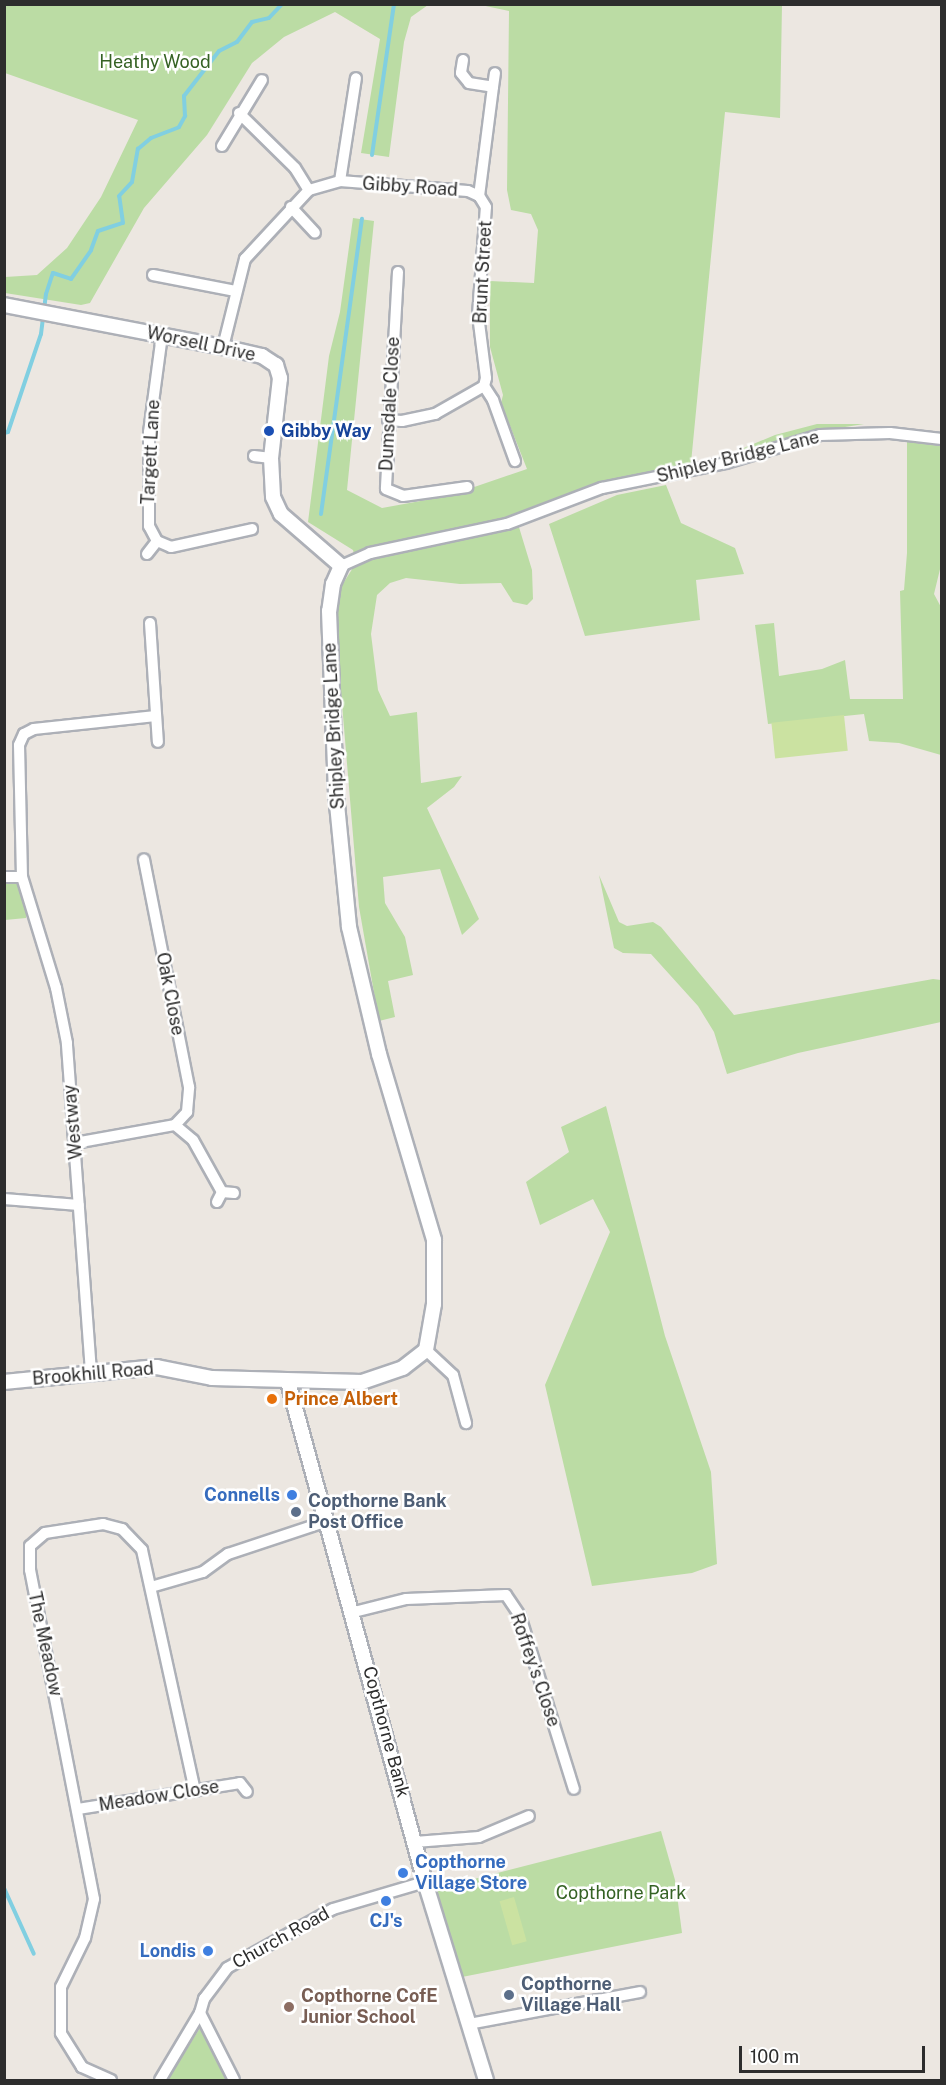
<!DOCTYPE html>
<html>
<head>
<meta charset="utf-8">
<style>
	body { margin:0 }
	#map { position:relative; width:946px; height:2085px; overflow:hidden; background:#ece7e1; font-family:"Public Sans",sans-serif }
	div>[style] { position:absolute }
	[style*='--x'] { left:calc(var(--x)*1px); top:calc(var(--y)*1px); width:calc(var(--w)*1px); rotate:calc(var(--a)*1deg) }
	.green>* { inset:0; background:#bbdca4 }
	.pitch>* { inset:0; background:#cbe2a1; transform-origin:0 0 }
	.stream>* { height:4px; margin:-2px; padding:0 2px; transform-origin:2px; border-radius:2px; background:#81cfe1 }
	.roads { filter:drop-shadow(2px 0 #adb0b7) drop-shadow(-2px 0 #adb0b7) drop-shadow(0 2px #adb0b7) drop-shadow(0 -2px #adb0b7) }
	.minor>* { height:10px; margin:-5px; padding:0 5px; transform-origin:5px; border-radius:5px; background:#fff }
	.tertiary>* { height:14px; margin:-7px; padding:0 7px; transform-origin:7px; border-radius:7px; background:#fff }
	.dots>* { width:16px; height:16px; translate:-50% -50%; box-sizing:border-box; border:3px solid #fff; border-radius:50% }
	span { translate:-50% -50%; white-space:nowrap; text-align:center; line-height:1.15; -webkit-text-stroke:5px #fff; paint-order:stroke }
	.park-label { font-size:18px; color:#356224 }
	.street-label { font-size:18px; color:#2d2d2d }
	.transit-label { font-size:18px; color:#164399; font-weight:700 }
	.left { translate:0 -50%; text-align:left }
	.food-label { font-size:18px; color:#c56008; font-weight:700 }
	.shop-label { font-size:18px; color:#366cbe; font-weight:700 }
	.right { translate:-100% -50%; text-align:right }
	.service-label { font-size:18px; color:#4e5e75; font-weight:700 }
	.education-label { font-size:18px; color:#785e54; font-weight:700 }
	.frame { position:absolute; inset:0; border:6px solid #2d2d2d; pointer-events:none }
	.scale { position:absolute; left:739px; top:2046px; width:186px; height:27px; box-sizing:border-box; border:3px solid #2d2d2d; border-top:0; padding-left:8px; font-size:18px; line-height:21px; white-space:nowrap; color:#2d2d2d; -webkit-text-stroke:4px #fff; paint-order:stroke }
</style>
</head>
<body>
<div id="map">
	<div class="green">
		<i style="clip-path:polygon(5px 4px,428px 4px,428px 5px,411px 17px,404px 42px,389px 157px,361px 153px,380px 39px,335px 12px,284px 37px,252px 63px,207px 135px,144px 208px,90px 303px,81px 305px,5px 293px,5px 277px,37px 275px,67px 248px,101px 197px,138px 120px,5px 73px)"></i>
		<i style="clip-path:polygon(481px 5px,782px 5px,780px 118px,725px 112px,691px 463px,610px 481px,515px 514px,532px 570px,533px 599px,527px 605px,513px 602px,501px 583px,460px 584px,406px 578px,390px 583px,377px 595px,371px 634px,378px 690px,390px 716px,417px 712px,421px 783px,462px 776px,454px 787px,427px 808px,479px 919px,462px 935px,440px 869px,383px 877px,385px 903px,405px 937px,413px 975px,388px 981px,395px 1017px,379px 1021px,359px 907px,334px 608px,337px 593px,356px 563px,353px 550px,308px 522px,329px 356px,340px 312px,353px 218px,374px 221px,347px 490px,382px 508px,448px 496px,527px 469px,501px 403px,503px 395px,490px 347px,490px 281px,534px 283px,538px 230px,531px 214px,511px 210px,507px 190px,509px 11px)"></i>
		<i style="clip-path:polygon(817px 424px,864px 424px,807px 433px,743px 455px,722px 457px,775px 435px)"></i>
		<i style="clip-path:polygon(907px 442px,941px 446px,941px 565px,934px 594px,942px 609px,941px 755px,899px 743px,869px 741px,864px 714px,768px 724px,755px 625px,774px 623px,779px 676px,822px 669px,845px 660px,850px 699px,903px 699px,900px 591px,904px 590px,907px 553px)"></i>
		<i style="clip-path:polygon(666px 485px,681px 523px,735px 548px,744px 574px,696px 580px,700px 620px,585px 636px,549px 524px,617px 495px)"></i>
		<i style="clip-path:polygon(599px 875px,619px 922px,627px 926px,653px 922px,661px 927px,734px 1015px,933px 979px,941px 980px,941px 1022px,798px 1053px,727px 1074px,714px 1032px,698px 1006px,651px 954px,623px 953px,614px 948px)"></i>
		<i style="clip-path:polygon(4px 883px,17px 884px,27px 908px,26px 918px,5px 920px)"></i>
		<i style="clip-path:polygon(606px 1106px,665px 1336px,711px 1472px,717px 1564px,692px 1573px,592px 1586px,545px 1385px,610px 1232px,593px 1199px,540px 1225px,526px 1182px,569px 1152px,561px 1127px)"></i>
		<i style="clip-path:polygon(661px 1831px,675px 1880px,682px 1933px,462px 1977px,435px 1889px)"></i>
		<i style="clip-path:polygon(200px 2028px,227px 2080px,167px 2080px)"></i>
	</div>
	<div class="pitch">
		<i style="left:844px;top:715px;width:36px;height:73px;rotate:84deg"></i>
		<i style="left:514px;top:1897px;width:46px;height:15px;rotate:74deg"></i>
	</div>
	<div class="stream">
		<i style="--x:372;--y:155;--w:153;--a:-81.7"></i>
		<i style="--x:4;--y:433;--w:4;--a:-14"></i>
		<i style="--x:8;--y:432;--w:103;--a:-71.4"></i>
		<i style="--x:41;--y:334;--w:40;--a:-82.9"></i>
		<i style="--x:46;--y:294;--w:22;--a:-72"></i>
		<i style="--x:53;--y:273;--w:19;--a:18"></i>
		<i style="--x:71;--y:279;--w:35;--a:-55"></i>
		<i style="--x:91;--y:250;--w:20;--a:-70"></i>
		<i style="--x:98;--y:231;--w:26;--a:-18"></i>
		<i style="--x:123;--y:223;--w:27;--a:-98"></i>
		<i style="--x:119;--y:196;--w:19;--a:-47"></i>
		<i style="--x:132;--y:182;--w:34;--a:-80"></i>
		<i style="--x:138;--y:149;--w:17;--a:-40"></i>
		<i style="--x:151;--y:138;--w:30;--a:-21"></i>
		<i style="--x:179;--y:127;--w:13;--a:-61"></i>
		<i style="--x:185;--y:116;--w:20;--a:-93"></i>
		<i style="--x:184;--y:96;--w:57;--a:-52.1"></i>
		<i style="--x:219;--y:51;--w:20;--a:-27"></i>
		<i style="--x:237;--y:42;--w:25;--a:-53"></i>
		<i style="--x:252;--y:22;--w:17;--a:-13"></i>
		<i style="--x:269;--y:18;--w:19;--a:-47"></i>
		<i style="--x:321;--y:514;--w:298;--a:-82.1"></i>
		<i style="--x:4;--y:1888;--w:72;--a:65.6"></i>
	</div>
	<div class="roads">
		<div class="minor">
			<i style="--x:463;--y:60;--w:13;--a:99"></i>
			<i style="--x:461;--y:73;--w:13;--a:51"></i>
			<i style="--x:469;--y:83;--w:24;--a:9"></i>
			<i style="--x:493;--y:87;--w:110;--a:97.3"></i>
			<i style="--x:493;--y:87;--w:14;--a:-82"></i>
			<i style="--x:239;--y:113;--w:78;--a:44.5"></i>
			<i style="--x:295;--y:168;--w:26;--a:58"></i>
			<i style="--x:222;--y:146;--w:77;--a:-58.8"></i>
			<i style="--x:340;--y:181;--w:104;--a:-81.2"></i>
			<i style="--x:291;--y:207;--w:35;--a:47"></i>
			<i style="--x:398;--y:272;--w:217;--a:93.2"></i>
			<i style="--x:386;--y:489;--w:18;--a:22"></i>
			<i style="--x:403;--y:496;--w:65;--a:-8"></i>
			<i style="--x:153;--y:275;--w:84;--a:11"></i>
			<i style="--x:162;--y:335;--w:98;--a:97.6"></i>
			<i style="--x:149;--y:432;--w:94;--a:90"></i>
			<i style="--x:149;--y:526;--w:17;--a:62"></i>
			<i style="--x:157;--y:541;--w:15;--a:23"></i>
			<i style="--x:171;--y:547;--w:83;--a:-12.5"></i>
			<i style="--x:223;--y:347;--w:91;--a:-76"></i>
			<i style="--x:245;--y:259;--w:94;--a:-47.2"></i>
			<i style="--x:309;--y:190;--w:32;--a:-16"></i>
			<i style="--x:340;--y:181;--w:128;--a:4.5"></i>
			<i style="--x:468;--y:191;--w:12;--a:24"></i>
			<i style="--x:484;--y:386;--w:17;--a:57"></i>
			<i style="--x:493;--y:400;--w:65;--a:70.2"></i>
			<i style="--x:388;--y:420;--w:14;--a:4"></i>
			<i style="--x:402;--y:421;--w:34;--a:-12"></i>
			<i style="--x:435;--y:414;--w:56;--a:-29.7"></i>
			<i style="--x:484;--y:386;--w:8;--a:-76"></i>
			<i style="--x:486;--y:378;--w:64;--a:-97.2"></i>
			<i style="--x:478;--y:315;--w:108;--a:-85.8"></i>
			<i style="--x:486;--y:207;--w:13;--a:-122"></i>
			<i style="--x:254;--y:456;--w:17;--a:7"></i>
			<i style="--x:147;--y:554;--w:16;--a:-52"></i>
			<i style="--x:341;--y:566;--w:32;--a:-24"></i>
			<i style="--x:370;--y:553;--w:140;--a:-12"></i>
			<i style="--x:507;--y:524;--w:102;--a:-20.8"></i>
			<i style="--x:602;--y:488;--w:126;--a:-11.4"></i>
			<i style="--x:726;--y:463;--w:98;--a:-16.6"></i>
			<i style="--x:820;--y:435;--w:70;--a:-1.6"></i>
			<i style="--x:890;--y:433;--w:52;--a:6.6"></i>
			<i style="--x:150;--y:623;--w:119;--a:86.2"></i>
			<i style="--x:4;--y:877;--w:18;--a:0"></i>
			<i style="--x:175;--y:1125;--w:23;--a:40"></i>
			<i style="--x:193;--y:1140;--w:60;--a:60.9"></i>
			<i style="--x:75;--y:1143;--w:102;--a:-10.2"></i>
			<i style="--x:175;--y:1125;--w:18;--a:-47"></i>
			<i style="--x:187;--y:1112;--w:25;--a:-85"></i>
			<i style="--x:189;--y:1087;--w:232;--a:-101.2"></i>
			<i style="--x:4;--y:1199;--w:75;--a:4.6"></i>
			<i style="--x:217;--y:1202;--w:11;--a:-63"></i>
			<i style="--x:222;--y:1192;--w:12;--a:5"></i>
			<i style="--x:426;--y:1350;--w:37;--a:43"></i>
			<i style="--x:453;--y:1375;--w:50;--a:74.8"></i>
			<i style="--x:91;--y:1372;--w:330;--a:-94.2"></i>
			<i style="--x:67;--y:1043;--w:56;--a:-101.3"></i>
			<i style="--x:56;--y:988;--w:116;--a:-107"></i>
			<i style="--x:22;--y:877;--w:132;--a:-91.3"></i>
			<i style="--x:19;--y:745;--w:12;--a:-66"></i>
			<i style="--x:24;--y:734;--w:11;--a:-27"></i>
			<i style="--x:34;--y:729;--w:122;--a:-6.1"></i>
			<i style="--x:151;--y:1587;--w:54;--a:-16.1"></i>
			<i style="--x:203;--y:1572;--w:31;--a:-36"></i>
			<i style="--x:228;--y:1554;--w:104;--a:-18.4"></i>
			<i style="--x:354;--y:1612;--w:54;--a:-14"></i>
			<i style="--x:406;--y:1599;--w:100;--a:-2.3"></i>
			<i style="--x:506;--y:1595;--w:25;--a:56"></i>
			<i style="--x:520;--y:1616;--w:181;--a:72.7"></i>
			<i style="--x:78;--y:1809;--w:164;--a:-9.1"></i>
			<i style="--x:240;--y:1783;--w:11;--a:52"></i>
			<i style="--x:415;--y:1842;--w:64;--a:-4.5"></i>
			<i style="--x:479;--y:1837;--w:54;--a:-22.8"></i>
			<i style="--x:200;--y:2013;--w:75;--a:63.1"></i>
			<i style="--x:469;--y:2024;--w:174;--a:-10.6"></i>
			<i style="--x:111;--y:2080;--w:32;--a:-156"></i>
			<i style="--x:82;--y:2067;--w:40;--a:-122"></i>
			<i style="--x:61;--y:2033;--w:46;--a:-90"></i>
			<i style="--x:61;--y:1987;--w:55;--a:-63.9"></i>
			<i style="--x:85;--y:1938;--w:40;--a:-77"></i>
			<i style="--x:94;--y:1899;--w:335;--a:-101"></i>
			<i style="--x:30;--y:1570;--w:24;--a:-90"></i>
			<i style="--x:30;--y:1546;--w:20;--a:-41"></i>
			<i style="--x:45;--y:1533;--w:59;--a:-8.8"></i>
			<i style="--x:103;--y:1524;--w:20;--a:15"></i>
			<i style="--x:122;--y:1529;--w:29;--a:46"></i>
			<i style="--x:142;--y:1550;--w:247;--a:77.6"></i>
			<i style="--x:160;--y:2080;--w:78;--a:-59.2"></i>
			<i style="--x:200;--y:2013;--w:15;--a:-74"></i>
			<i style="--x:204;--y:1999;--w:39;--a:-53"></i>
			<i style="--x:227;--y:1968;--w:121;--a:-29.1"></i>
			<i style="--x:333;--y:1909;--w:96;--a:-16.4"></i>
		</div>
		<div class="tertiary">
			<i style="--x:4;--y:305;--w:223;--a:10.9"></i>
			<i style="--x:223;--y:347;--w:40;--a:13"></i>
			<i style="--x:262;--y:356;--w:17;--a:33"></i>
			<i style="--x:276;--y:365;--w:14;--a:73"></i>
			<i style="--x:280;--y:378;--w:81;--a:96.4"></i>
			<i style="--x:271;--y:458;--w:39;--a:87"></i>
			<i style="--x:273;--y:497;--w:19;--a:65"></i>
			<i style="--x:281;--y:514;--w:79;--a:40.9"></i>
			<i style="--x:341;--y:566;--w:20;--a:114"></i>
			<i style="--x:333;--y:584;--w:27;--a:98"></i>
			<i style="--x:329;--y:611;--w:183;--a:87.8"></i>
			<i style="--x:336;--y:794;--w:134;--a:84.4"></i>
			<i style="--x:349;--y:927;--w:130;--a:76.7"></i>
			<i style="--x:379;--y:1054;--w:194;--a:73.5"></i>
			<i style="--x:434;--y:1240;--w:64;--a:90"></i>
			<i style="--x:434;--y:1304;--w:47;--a:99.9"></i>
			<i style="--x:426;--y:1350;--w:29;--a:142"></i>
			<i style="--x:403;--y:1368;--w:43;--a:161.1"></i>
			<i style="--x:362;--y:1382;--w:150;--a:-178.5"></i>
			<i style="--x:212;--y:1378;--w:56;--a:-168.7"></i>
			<i style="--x:157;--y:1367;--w:154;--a:174.4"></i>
			<i style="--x:288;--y:1382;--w:518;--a:74.68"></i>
			<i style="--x:425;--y:1882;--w:207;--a:72.9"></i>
		</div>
	</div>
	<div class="dots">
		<i style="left:269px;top:431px;background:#1a4fb4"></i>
		<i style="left:272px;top:1399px;background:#e8710a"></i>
		<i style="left:292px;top:1495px;background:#3f7fe0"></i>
		<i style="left:296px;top:1512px;background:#5c6f8a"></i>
		<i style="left:403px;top:1873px;background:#3f7fe0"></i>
		<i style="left:386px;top:1901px;background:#3f7fe0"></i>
		<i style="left:208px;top:1951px;background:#3f7fe0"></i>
		<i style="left:509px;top:1995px;background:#5c6f8a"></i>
		<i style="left:289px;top:2007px;background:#8d6e63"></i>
	</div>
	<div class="park-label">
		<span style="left:155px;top:62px">Heathy Wood</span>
		<span style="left:621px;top:1893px">Copthorne Park</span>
	</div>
	<div class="street-label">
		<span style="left:410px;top:187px;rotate:4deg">Gibby Road</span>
		<span style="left:483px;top:272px;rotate:-87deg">Brunt Street</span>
		<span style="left:201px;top:344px;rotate:12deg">Worsell Drive</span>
		<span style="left:390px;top:404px;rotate:-87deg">Dumsdale Close</span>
		<span style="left:151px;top:452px;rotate:-87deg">Targett Lane</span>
		<span style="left:738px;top:457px;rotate:-14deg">Shipley Bridge Lane</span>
		<span style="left:334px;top:726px;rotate:-93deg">Shipley Bridge Lane</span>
		<span style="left:170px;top:994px;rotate:79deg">Oak Close</span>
		<span style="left:73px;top:1122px;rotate:-95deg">Westway</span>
		<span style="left:93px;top:1374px;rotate:-5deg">Brookhill Road</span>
		<span style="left:45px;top:1644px;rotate:78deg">The Meadow</span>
		<span style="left:535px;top:1670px;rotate:71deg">Roffey's Close</span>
		<span style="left:386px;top:1732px;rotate:75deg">Copthorne Bank</span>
		<span style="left:159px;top:1796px;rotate:-9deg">Meadow Close</span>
		<span style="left:281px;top:1938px;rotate:-29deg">Church Road</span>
	</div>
	<div class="transit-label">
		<span class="left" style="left:281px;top:431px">Gibby Way</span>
	</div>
	<div class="food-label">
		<span class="left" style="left:284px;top:1399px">Prince Albert</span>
	</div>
	<div class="shop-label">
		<span class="right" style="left:280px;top:1495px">Connells</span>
		<span class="left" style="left:415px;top:1873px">Copthorne<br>Village Store</span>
		<span style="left:386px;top:1921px">CJ's</span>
		<span class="right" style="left:196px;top:1951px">Londis</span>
	</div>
	<div class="service-label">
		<span class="left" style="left:308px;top:1512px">Copthorne Bank<br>Post Office</span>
		<span class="left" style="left:521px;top:1995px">Copthorne<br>Village Hall</span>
	</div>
	<div class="education-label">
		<span class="left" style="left:301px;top:2007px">Copthorne CofE<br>Junior School</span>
	</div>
	<div class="frame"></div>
	<div class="scale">100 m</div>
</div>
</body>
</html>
